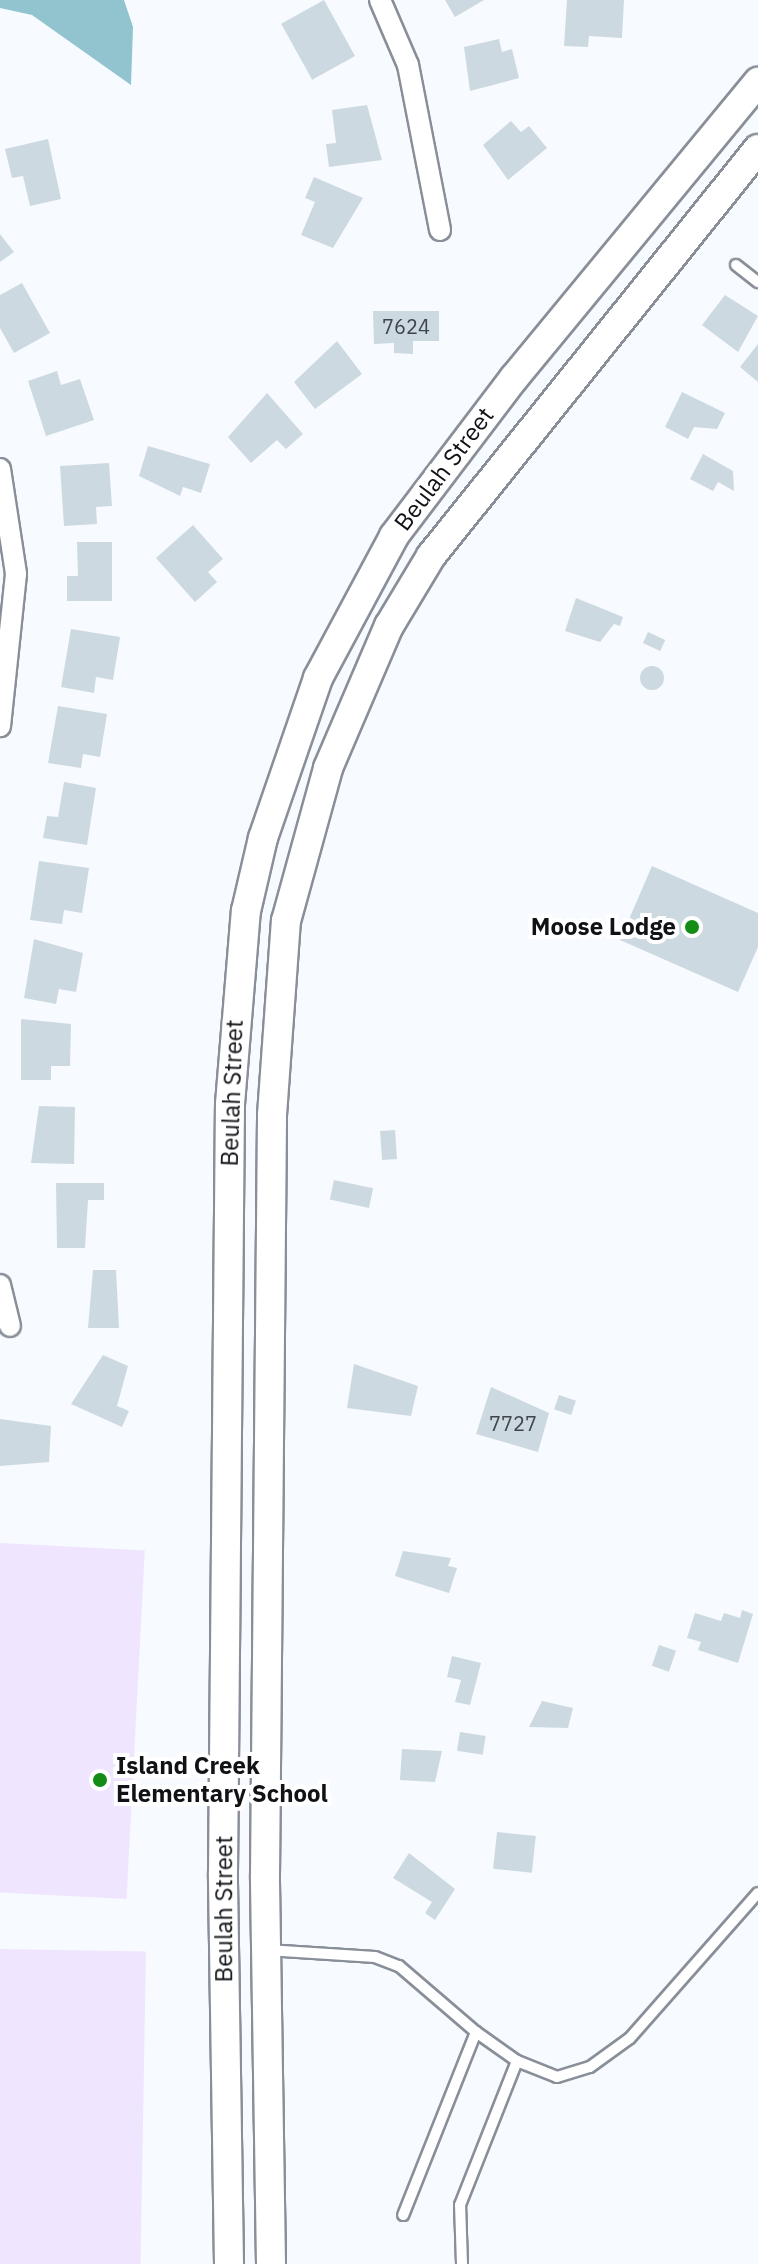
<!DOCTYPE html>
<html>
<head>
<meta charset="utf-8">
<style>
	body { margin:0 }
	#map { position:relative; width:758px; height:2264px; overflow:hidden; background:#f7faff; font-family:"IBM Plex Sans",sans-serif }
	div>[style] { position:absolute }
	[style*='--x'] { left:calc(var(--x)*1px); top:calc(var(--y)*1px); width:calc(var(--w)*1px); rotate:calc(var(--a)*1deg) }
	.green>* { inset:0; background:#efe5ff; transform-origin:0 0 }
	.water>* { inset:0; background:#91c4ce }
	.building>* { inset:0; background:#cdd9e1; transform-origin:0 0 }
	.round { border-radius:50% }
	.roads { filter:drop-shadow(2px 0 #898f99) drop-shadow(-2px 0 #898f99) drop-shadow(0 2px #898f99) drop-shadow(0 -2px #898f99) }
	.lane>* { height:10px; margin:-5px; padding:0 5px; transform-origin:5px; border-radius:5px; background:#fff }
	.street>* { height:20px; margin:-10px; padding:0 10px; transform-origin:10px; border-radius:10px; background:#fff }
	.secondary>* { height:28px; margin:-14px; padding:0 14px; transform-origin:14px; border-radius:14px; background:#fff }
	.dots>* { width:22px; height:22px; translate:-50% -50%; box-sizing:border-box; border:4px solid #fff; border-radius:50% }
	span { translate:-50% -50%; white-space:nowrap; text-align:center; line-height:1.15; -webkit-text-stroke:8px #fff; paint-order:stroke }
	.number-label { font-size:20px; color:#3f4449 }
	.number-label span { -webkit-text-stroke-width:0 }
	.street-label { font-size:24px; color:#101216 }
	.poi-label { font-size:24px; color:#101216; font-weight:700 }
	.right { translate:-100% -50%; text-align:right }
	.left { translate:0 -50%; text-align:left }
</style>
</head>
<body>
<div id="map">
	<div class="green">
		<i style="left:0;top:1543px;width:145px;height:349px;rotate:3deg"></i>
		<i style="left:0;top:1949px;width:146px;height:315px;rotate:1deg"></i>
	</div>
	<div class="water">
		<i style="clip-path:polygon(0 0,124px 0,133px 27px,131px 85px,32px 15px,0 8px)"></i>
	</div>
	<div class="building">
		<i style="left:324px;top:0;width:64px;height:49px;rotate:61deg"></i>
		<i style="clip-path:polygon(445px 0,484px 0,455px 17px)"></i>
		<i style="clip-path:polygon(567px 0,624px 0,622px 38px,589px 36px,588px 47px,564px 46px)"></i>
		<i style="clip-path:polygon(499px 39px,502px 52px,512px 49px,519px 78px,470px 91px,464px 47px)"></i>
		<i style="clip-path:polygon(367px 105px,382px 160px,329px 167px,326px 144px,336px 143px,332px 110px)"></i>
		<i style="clip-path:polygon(511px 121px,521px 132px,529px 126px,547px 148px,508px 180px,483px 145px)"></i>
		<i style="clip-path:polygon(48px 139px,61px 199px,30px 206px,23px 176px,12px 178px,5px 149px)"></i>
		<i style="clip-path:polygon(314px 177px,363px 198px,333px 248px,301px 235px,315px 202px,305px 198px)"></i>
		<i style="clip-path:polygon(0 234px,14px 252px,0 262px)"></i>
		<i style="clip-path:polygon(22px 283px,50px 333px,14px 353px,0 328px,0 295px)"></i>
		<i style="clip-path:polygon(725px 295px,758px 316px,738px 352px,702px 325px)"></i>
		<i style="clip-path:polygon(373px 311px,439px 311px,439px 341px,413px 341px,413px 354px,394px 353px,394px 343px,374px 344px)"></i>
		<i style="clip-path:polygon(337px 341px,362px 374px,315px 409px,294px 382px)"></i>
		<i style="clip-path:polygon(758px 344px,758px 382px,740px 367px)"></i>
		<i style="clip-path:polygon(57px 371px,61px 385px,80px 379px,94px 420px,46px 436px,28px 381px)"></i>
		<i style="clip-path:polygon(682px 392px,725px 413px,717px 429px,694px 427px,688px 439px,665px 427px)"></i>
		<i style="clip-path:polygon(267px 393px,303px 434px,286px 449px,277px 440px,251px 463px,228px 437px)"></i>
		<i style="clip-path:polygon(148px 446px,210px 464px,201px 493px,183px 487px,180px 496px,139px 476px)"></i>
		<i style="clip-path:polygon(703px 454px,733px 471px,734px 491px,718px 482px,713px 491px,690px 479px)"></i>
		<i style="clip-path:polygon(109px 463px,112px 506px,96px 507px,97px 524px,64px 526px,60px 466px)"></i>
		<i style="clip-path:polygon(193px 525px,223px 559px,208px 572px,217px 582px,195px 602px,156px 558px)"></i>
		<i style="clip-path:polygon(77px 542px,112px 542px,112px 601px,67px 601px,67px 576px,78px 576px)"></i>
		<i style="clip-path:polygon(576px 598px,623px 617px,620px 626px,614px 624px,600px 642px,565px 631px)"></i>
		<i style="clip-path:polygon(71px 629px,120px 637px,113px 680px,96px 677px,94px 693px,61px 687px)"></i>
		<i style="left:648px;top:632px;width:19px;height:12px;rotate:25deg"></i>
		<i class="round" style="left:640px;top:666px;width:24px;height:24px"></i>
		<i style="clip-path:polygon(58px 706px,107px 714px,100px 757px,83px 754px,81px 768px,48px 763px)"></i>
		<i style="clip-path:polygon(64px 782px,96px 788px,87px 845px,43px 838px,47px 816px,58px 817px)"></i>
		<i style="clip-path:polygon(39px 861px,89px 868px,82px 913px,64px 910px,62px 924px,30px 920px)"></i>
		<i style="clip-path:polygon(652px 866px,758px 913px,758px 947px,738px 992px,620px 940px)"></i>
		<i style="clip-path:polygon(34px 939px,83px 953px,76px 992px,59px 989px,56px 1004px,24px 998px)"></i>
		<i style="clip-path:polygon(21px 1019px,71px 1024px,70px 1066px,51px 1066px,51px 1080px,21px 1080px)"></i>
		<i style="clip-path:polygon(39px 1106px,75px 1107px,74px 1164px,31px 1163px)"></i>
		<i style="left:395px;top:1130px;width:29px;height:15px;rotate:86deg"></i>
		<i style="left:334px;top:1180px;width:40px;height:20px;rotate:12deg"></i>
		<i style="clip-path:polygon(56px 1183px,104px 1183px,104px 1200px,88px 1200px,85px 1248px,57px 1248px)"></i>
		<i style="clip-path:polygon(93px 1270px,116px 1270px,119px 1328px,88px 1328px)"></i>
		<i style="clip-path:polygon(103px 1355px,128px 1366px,117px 1406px,129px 1411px,122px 1427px,71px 1404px)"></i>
		<i style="clip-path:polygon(354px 1364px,418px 1386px,411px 1416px,347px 1408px)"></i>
		<i style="clip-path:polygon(491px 1387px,549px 1413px,538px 1452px,476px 1434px)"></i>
		<i style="left:559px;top:1395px;width:18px;height:15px;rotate:19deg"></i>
		<i style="clip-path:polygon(0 1419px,51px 1426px,49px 1462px,0 1466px)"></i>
		<i style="clip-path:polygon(403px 1551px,451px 1558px,448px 1566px,457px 1568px,449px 1593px,395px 1576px)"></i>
		<i style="clip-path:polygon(742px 1610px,753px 1614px,738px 1663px,698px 1650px,701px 1642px,687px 1638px,695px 1613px,721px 1621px,724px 1613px,740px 1618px)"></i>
		<i style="left:659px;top:1645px;width:18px;height:22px;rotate:19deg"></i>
		<i style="clip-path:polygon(452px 1656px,481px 1663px,470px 1705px,455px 1702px,461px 1680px,447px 1677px)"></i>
		<i style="clip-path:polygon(542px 1701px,573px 1708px,568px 1728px,529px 1727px)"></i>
		<i style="left:460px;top:1732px;width:26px;height:19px;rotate:9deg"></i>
		<i style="clip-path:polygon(402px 1749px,442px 1751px,435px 1782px,400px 1780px)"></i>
		<i style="left:497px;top:1832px;width:39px;height:37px;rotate:6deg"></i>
		<i style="clip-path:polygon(409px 1853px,455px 1889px,435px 1920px,425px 1913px,432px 1902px,393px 1878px)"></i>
	</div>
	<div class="roads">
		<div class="lane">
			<i style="--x:736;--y:265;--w:28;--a:38"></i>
			<i style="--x:267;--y:1950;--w:108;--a:3.7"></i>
			<i style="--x:375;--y:1957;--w:26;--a:21"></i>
			<i style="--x:399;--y:1966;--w:101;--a:40.6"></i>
			<i style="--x:476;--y:2032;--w:197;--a:111.7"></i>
			<i style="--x:517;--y:2061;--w:43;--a:21.8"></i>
			<i style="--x:557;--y:2077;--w:34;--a:-17"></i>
			<i style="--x:590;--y:2067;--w:49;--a:-35.9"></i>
			<i style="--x:630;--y:2038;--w:193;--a:-48.6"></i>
			<i style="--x:462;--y:2264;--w:59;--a:-91.9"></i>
			<i style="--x:460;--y:2205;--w:155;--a:-68.4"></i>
			<i style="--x:517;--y:2061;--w:50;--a:-144.7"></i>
		</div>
		<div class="street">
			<i style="--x:380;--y:0;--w:71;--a:66.7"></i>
			<i style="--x:408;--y:65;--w:168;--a:79"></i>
			<i style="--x:0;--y:469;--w:106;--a:81.3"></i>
			<i style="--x:16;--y:574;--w:153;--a:96"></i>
			<i style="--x:0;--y:1285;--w:42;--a:76.3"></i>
		</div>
		<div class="secondary">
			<i style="--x:229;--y:2264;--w:391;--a:-90.9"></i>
			<i style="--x:223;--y:1873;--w:769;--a:-89.48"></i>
			<i style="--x:230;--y:1104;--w:194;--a:-85.3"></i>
			<i style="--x:246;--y:911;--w:75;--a:-76.9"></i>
			<i style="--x:263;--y:838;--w:169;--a:-71"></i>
			<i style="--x:318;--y:678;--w:161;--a:-61.8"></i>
			<i style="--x:394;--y:536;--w:198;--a:-52.8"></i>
			<i style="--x:514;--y:378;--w:384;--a:-50.5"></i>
			<i style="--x:271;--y:2264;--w:389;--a:-90.9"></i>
			<i style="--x:265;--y:1875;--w:760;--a:-89.47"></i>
			<i style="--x:272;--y:1115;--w:195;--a:-85.9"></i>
			<i style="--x:286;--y:921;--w:159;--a:-74.6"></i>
			<i style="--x:328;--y:768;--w:155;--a:-66.8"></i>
			<i style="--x:389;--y:626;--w:82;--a:-59"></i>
			<i style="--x:431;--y:556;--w:522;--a:-51.22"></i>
		</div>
	</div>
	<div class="dots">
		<i style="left:692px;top:927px;background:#148c15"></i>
		<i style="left:100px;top:1780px;background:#148c15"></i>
	</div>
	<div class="number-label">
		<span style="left:406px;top:326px">7624</span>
		<span style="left:513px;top:1423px">7727</span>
	</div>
	<div class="street-label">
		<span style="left:444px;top:469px;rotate:-53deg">Beulah Street</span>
		<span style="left:232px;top:1093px;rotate:-88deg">Beulah Street</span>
		<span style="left:224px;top:1909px;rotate:-90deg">Beulah Street</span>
	</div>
	<div class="poi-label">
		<span class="right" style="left:676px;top:927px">Moose Lodge</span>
		<span class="left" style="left:116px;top:1780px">Island Creek<br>Elementary School</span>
	</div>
</div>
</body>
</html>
